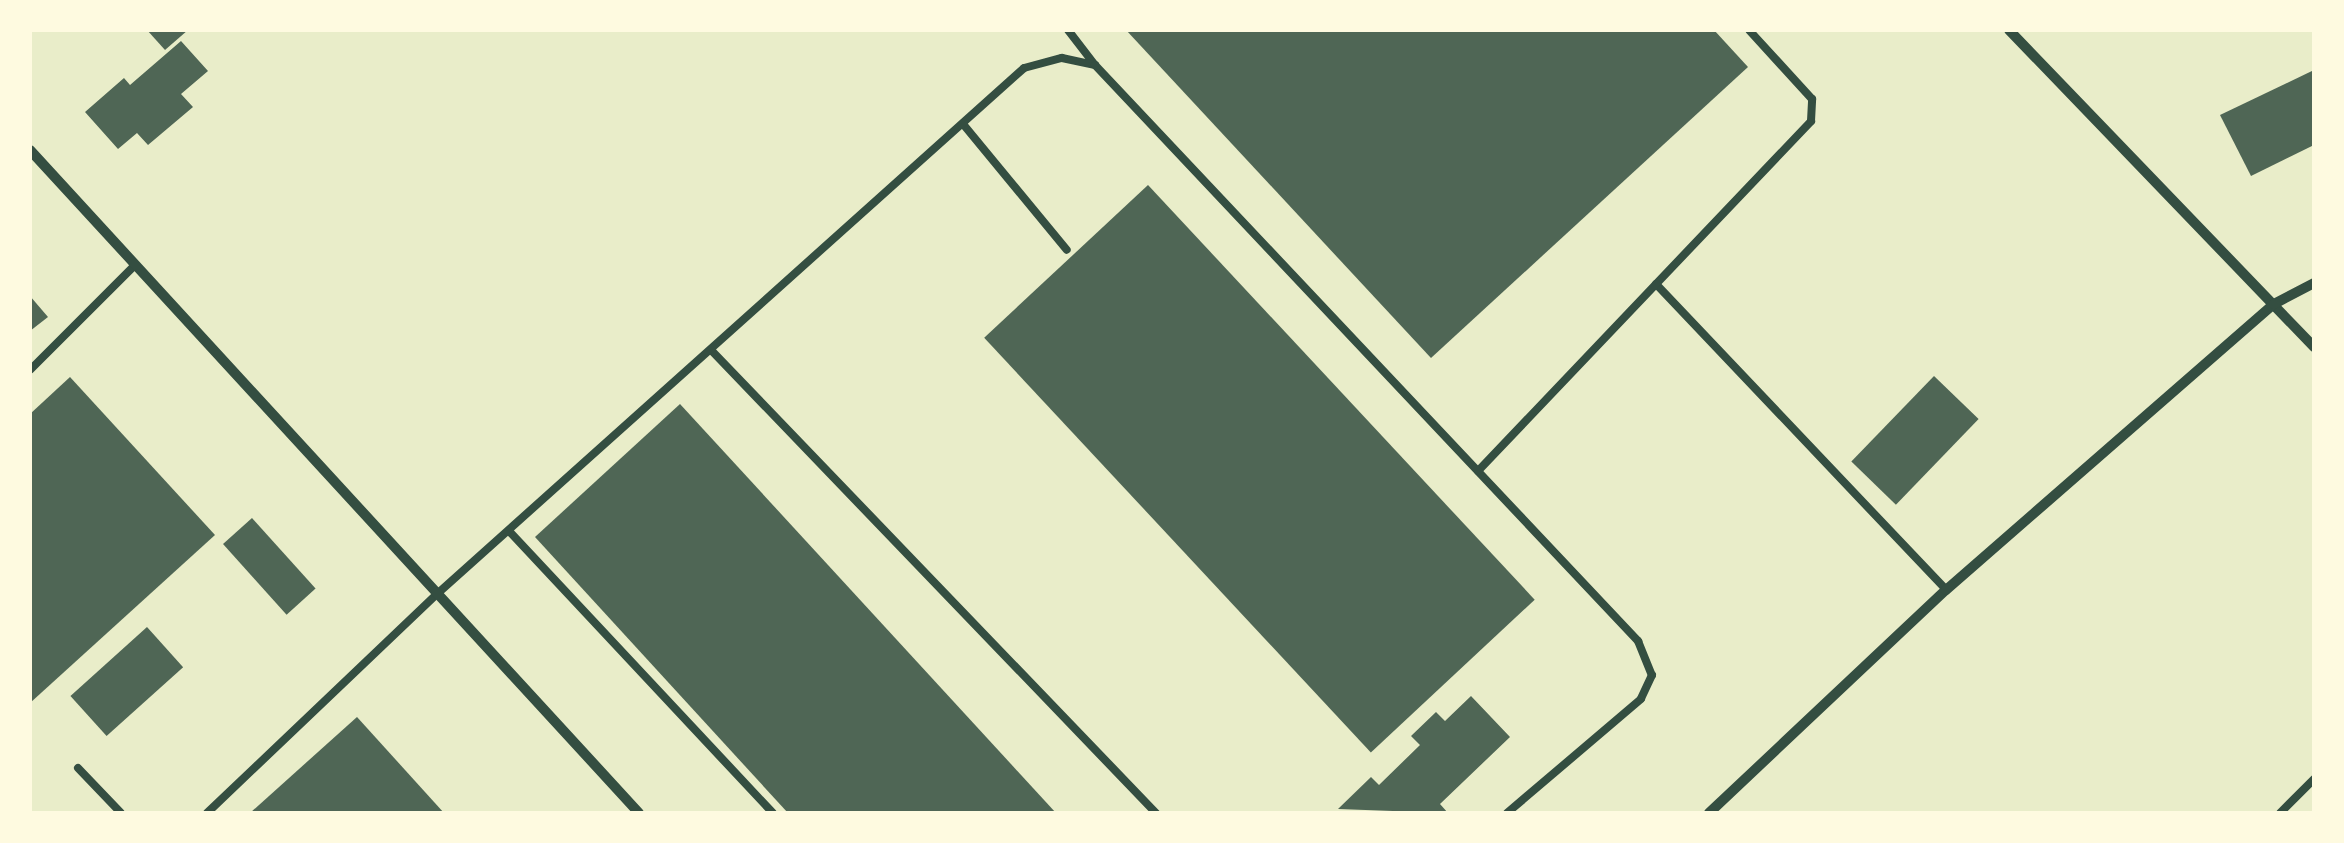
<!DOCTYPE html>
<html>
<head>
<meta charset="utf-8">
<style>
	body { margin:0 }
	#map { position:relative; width:2344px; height:843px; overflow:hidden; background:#e9edc9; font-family:Overpass,sans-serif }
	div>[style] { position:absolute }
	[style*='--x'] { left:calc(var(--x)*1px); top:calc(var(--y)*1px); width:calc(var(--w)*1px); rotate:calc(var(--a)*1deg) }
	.building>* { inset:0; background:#4f6655; transform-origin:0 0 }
	.service>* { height:8px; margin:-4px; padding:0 4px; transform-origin:4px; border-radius:4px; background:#344e41 }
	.minor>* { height:10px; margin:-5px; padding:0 5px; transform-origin:5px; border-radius:5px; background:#344e41 }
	span { translate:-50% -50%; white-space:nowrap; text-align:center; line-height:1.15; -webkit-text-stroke:9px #fefae0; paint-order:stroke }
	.frame { position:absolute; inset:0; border:32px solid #fefae0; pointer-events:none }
</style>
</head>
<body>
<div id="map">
	<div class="building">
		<i style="clip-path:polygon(147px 30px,188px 30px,165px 50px)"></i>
		<i style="clip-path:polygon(1126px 30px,1714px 30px,1748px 67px,1431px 358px)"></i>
		<i style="clip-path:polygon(181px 41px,208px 71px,181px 94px,193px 107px,148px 145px,137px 133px,118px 149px,85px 112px,124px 78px,130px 85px)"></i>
		<i style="clip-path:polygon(2314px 70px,2314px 145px,2251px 176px,2220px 115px)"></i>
		<i style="left:1148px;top:185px;width:567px;height:224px;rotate:47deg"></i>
		<i style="clip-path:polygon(30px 296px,48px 317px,30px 331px)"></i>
		<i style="left:1934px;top:376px;width:62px;height:119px;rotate:44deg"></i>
		<i style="clip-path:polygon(70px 377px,215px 535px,30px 703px,30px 414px)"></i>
		<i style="clip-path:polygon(680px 404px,1056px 813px,788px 813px,535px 537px)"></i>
		<i style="left:252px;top:518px;width:95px;height:39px;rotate:48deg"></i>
		<i style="left:147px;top:627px;width:54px;height:103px;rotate:48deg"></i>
		<i style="clip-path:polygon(1471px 696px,1510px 737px,1440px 804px,1448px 813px,1338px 809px,1371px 777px,1379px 785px,1420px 745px,1411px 736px,1436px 712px,1445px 721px)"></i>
		<i style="clip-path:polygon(357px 717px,444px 813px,250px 813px)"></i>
	</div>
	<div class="service">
		<i style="--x:1068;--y:30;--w:44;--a:52.4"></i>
		<i style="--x:963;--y:124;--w:163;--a:50.5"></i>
		<i style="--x:1656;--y:284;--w:422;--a:46.5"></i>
		<i style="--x:712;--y:351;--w:641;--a:46.14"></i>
		<i style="--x:30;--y:370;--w:148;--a:-45"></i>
		<i style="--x:1478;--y:471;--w:483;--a:-46.4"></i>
		<i style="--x:1811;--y:121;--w:22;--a:-87"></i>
		<i style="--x:1812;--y:99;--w:93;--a:-132.4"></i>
		<i style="--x:509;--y:531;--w:386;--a:46.9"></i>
		<i style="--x:78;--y:768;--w:62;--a:46.3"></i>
		<i style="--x:207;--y:813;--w:318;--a:-43.6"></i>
		<i style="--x:437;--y:594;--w:788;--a:-41.86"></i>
		<i style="--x:1024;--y:68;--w:39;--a:-15"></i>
		<i style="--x:1062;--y:58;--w:34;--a:12"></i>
		<i style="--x:1095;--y:65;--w:792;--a:46.69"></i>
		<i style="--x:1638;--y:641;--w:37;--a:68"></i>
		<i style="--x:1652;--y:675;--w:26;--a:115"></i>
		<i style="--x:1641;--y:699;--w:176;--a:139.6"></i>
		<i style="--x:2280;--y:813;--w:48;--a:-45"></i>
	</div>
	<div class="minor">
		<i style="--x:2009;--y:30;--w:440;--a:46.1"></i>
		<i style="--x:30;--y:150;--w:900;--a:47.43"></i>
		<i style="--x:1709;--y:813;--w:325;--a:-43.3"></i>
		<i style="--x:1946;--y:590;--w:435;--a:-41.1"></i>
		<i style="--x:2274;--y:304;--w:45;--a:-27.7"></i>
	</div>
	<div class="frame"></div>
</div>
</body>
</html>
